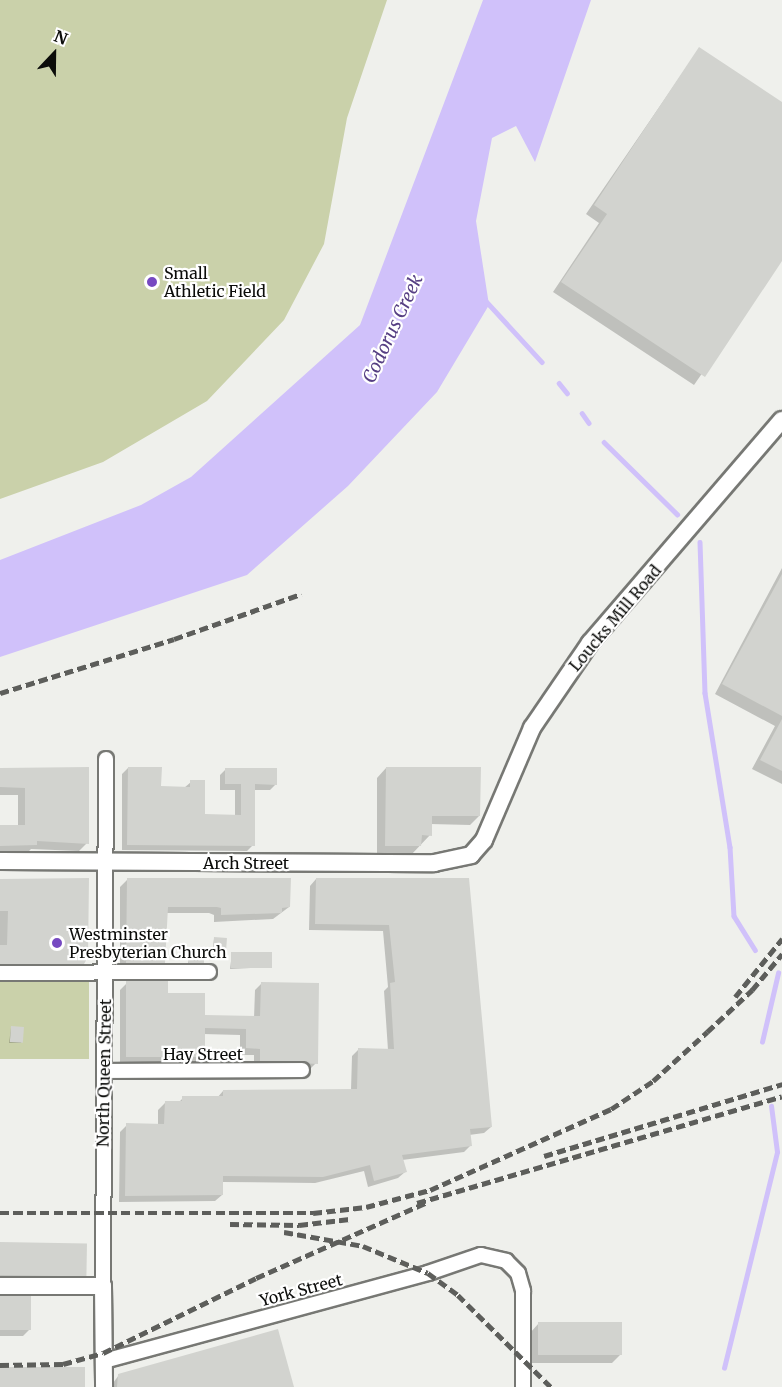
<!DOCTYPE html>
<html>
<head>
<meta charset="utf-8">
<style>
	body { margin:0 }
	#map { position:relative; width:782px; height:1387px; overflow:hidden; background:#eff0ec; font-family:Merriweather,serif }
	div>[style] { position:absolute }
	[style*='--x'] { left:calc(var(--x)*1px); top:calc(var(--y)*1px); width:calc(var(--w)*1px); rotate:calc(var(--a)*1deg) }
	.green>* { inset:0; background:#cad1aa; transform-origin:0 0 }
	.water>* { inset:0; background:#d0c1fa }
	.shadow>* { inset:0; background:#0003 }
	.stream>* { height:4.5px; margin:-2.25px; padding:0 2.25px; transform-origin:2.25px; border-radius:2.25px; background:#d0c1fa }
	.building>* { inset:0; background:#d2d3cf; transform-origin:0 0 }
	.roads { filter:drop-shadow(2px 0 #777874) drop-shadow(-2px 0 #777874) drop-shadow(0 2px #777874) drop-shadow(0 -2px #777874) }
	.minor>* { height:14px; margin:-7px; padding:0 7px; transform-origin:7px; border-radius:7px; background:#fff }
	.tertiary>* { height:16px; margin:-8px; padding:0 8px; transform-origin:8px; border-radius:8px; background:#fff }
	.rail>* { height:4.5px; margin-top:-2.25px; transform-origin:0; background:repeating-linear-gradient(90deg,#5d5e5b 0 9px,transparent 0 13.5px) }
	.dots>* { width:16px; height:16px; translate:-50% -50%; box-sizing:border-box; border:3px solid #fff; border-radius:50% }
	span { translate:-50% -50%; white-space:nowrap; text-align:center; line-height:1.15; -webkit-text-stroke:4.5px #fff; paint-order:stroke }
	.poi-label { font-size:16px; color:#0b0c0a }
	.left { translate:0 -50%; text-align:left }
	.street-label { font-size:16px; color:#0b0c0a }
	.water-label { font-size:18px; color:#563f83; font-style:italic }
	.north { position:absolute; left:24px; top:24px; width:60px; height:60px; -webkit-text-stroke:4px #fff; paint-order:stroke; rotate:22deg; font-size:16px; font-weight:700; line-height:24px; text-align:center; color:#0b0c0a }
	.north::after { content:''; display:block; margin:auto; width:21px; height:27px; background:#0b0c0a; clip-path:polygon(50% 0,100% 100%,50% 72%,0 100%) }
</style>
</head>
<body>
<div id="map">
	<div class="green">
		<i style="clip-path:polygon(0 0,387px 0,347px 118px,324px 244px,284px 320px,207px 401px,103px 462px,0 499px)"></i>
		<i style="left:0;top:981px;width:89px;height:78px"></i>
	</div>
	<div class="water">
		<i style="clip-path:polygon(483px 0,591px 0,535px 162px,516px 126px,492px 138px,476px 221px,489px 305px,437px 392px,348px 486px,247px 575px,0 657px,0 560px,141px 505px,191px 477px,360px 325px)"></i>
	</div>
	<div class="shadow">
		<i style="clip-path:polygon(699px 49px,782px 104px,782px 258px,694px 385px,553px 292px,599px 223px,586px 214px)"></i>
		<i style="clip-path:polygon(782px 568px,782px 784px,752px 769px,775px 726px,715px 694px)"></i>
		<i style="clip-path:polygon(128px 768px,160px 788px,184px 788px,191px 782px,203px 816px,235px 816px,235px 790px,220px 790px,220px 775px,226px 769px,276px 784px,270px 790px,253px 790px,253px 845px,247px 851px,122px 850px,122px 774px)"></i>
		<i style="clip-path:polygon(386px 768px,479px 816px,470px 825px,430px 824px,430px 835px,411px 855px,377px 855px,377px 778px)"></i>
		<i style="clip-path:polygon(87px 769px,87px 843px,79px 851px,31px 849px,28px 852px,0 853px,0 827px,18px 827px,18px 795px,0 795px,0 770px)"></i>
		<i style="clip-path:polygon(0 879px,83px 963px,75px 971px,0 973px)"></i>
		<i style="clip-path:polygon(316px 879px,467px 880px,491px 1127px,484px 1133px,469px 1135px,470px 1146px,464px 1152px,402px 1160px,405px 1172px,398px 1178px,368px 1187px,364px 1171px,315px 1183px,222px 1182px,222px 1195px,215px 1201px,119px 1202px,120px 1132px,127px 1125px,158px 1126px,158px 1110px,165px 1103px,178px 1103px,183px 1098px,217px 1098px,223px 1091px,351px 1090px,352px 1056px,359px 1049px,388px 1050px,384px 991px,388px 987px,383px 931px,309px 930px,310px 886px)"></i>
		<i style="clip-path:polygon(127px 880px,289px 907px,273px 919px,214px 922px,214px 915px,209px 913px,166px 913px,163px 963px,156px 970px,120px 970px,120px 887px)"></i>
		<i style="clip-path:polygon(214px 939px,226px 955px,224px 957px,212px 956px)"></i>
		<i style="clip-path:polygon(190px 950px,203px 962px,201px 964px,188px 964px)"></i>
		<i style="clip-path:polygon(232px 953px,270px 967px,230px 969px)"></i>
		<i style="clip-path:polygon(127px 983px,166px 994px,203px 1017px,254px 1018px,255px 990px,262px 983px,316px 1063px,309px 1070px,254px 1068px,254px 1055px,240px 1055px,240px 1035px,203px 1034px,203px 1056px,196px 1063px,120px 1063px,120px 990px)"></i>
		<i style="clip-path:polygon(11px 1028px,22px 1041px,21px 1043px,9px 1043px)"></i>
		<i style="clip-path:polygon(0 1244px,85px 1275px,79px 1282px,0 1282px)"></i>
		<i style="clip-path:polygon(0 1297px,30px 1329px,23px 1336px,0 1336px)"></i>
		<i style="clip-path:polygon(539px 1323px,621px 1354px,612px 1363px,530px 1363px,530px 1333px)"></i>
		<i style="clip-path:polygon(119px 1375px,293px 1387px,110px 1387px)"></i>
	</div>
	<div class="stream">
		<i style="--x:485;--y:300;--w:84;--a:47.4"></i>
		<i style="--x:559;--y:383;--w:13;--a:51"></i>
		<i style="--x:582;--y:413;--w:12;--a:55"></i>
		<i style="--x:604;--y:442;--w:103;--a:44.6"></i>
		<i style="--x:700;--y:542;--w:151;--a:88.1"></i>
		<i style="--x:705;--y:693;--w:156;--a:80.8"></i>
		<i style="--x:730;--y:847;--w:69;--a:86.7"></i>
		<i style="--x:734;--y:916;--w:40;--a:58"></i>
		<i style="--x:762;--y:1042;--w:71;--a:-76.9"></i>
		<i style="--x:724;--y:1368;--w:222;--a:-76.2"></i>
		<i style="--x:777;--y:1152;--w:46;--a:-97.4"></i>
	</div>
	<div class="building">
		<i style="clip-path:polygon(699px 47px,782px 102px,782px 261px,705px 377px,561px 282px,607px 214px,594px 205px)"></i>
		<i style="clip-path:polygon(782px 574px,782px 716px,722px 684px)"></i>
		<i style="clip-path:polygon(782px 719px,782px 771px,760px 760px)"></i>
		<i style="clip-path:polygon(89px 767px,89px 844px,37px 841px,37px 845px,0 846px,0 825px,25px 825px,25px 788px,0 787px,0 768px)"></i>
		<i style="clip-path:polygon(128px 767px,162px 767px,161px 786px,190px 787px,190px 780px,205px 780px,205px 814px,241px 815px,241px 784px,225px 784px,225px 768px,277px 768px,277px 785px,255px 784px,255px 846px,127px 845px)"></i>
		<i style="clip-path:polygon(386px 767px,481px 767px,480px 816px,432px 816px,432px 836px,422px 835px,421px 846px,385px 846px)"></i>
		<i style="clip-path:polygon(89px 878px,88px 957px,84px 964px,0 964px,0 945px,7px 945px,8px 911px,0 911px,0 879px)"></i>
		<i style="clip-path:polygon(127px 878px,291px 878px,290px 907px,282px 908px,282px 913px,221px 915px,221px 908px,217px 907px,168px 907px,165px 963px,126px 963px)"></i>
		<i style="clip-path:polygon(316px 878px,469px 878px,492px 1127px,470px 1129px,472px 1146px,402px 1155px,407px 1172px,374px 1181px,370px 1165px,323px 1177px,223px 1176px,223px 1195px,125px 1196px,126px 1123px,164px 1124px,165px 1101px,182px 1101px,182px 1096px,223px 1096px,223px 1090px,357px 1089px,358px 1048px,394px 1049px,390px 983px,395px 982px,389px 925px,315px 924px)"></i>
		<i style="left:214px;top:937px;width:13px;height:18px;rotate:4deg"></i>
		<i style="left:189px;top:948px;width:15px;height:15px"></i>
		<i style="left:231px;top:952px;width:41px;height:16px"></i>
		<i style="clip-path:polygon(126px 981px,168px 981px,168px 993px,205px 993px,205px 1015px,260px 1016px,261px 982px,319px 983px,318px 1064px,260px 1061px,260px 1049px,246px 1048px,246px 1029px,205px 1028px,205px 1057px,126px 1057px)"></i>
		<i style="left:11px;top:1026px;width:13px;height:16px;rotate:4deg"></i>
		<i style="left:0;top:1242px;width:87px;height:33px;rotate:1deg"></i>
		<i style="left:0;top:1296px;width:31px;height:34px"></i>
		<i style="left:538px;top:1322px;width:84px;height:33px"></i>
		<i style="clip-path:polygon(278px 1329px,294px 1387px,117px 1387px,118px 1374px)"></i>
		<i style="left:0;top:1367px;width:85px;height:20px"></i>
	</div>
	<div class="roads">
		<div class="minor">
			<i style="--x:0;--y:973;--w:209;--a:-0.3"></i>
			<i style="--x:104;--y:1071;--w:198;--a:-0.3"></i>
			<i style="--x:103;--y:1286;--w:527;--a:-89.67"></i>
			<i style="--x:104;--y:1361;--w:336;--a:-15.2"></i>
			<i style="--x:428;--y:1273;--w:56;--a:-18.8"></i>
			<i style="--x:481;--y:1255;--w:26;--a:13"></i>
			<i style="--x:506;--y:1261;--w:17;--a:45"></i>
			<i style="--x:518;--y:1273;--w:19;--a:74"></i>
			<i style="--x:523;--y:1291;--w:96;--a:90"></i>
		</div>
		<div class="tertiary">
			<i style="--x:0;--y:861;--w:434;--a:0.3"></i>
			<i style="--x:434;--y:863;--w:38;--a:-12"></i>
			<i style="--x:471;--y:855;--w:20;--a:-49"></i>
			<i style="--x:484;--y:840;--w:122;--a:-66.8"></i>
			<i style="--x:532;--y:728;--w:103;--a:-55.7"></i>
			<i style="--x:590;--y:643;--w:294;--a:-49.3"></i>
			<i style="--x:0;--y:1286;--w:103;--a:0"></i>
			<i style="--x:103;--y:1286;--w:101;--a:89.4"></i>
		</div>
	</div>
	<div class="rail">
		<i style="--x:0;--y:693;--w:182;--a:-17.2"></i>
		<i style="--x:174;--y:639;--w:135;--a:-19.5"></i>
		<i style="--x:735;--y:997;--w:75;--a:-51"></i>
		<i style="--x:544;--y:1156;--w:249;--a:-16.8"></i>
		<i style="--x:417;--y:1203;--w:380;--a:-16.3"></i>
		<i style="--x:0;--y:1213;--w:313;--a:0"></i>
		<i style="--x:313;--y:1213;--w:53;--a:-6.5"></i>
		<i style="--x:366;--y:1207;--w:66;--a:-14.9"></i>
		<i style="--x:430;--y:1190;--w:198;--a:-24.1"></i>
		<i style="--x:611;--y:1109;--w:50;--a:-33.7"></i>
		<i style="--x:653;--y:1081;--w:73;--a:-42.2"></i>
		<i style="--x:707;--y:1032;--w:62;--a:-43"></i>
		<i style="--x:752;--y:990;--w:47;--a:-50.2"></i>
		<i style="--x:230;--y:1224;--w:69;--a:0.8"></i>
		<i style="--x:299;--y:1225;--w:51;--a:-6.7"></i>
		<i style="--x:284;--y:1232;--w:80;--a:10"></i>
		<i style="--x:363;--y:1246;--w:70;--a:22.6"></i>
		<i style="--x:428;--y:1273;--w:37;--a:36"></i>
		<i style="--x:458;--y:1295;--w:131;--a:44.7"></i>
		<i style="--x:0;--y:1365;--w:63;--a:-0.9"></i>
		<i style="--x:63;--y:1364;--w:41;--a:-15.4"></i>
		<i style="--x:103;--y:1353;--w:170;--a:-26.1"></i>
		<i style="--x:256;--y:1278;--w:185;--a:-23.9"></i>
	</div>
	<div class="dots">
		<i style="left:152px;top:282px;background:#7649c1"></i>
		<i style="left:57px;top:943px;background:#7649c1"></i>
	</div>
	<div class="poi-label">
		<span class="left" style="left:164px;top:282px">Small<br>Athletic Field</span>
		<span class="left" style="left:69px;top:943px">Westminster<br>Presbyterian Church</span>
	</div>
	<div class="street-label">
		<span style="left:615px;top:618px;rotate:-50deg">Loucks Mill Road</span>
		<span style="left:246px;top:863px">Arch Street</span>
		<span style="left:203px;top:1054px">Hay Street</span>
		<span style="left:104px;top:1073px;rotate:-89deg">North Queen Street</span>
		<span style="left:301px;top:1290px;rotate:-15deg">York Street</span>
	</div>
	<div class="water-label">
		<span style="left:393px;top:329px;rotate:-65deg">Codorus Creek</span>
	</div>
	<div class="north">N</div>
</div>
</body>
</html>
